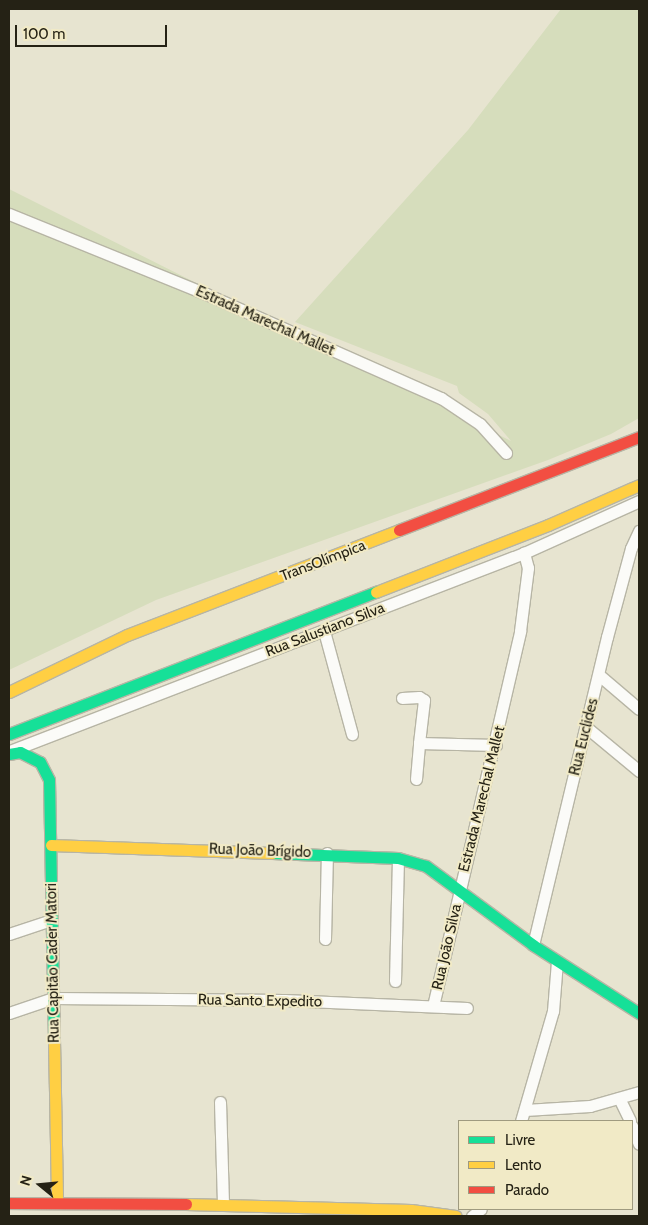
<!DOCTYPE html>
<html>
<head>
<meta charset="utf-8">
<style>
	body { margin:0 }
	#map { position:relative; width:648px; height:1225px; overflow:hidden; background:#e7e4d0; font-family:Cabin,sans-serif }
	div>[style] { position:absolute }
	[style*='--x'] { left:calc(var(--x)*1px); top:calc(var(--y)*1px); width:calc(var(--w)*1px); rotate:calc(var(--a)*1deg) }
	.green>* { inset:0; background:#d6ddbc }
	.roads { filter:drop-shadow(1px 0 #b7b5a5) drop-shadow(-1px 0 #b7b5a5) drop-shadow(0 1px #b7b5a5) drop-shadow(0 -1px #b7b5a5) }
	.street>* { height:11px; margin:-5.5px; padding:0 5.5px; transform-origin:5.5px; border-radius:5.5px; background:#fbfbf8 }
	.fast>* { height:11px; margin:-5.5px; padding:0 5.5px; transform-origin:5.5px; border-radius:5.5px; background:#16e098 }
	.slow>* { height:11px; margin:-5.5px; padding:0 5.5px; transform-origin:5.5px; border-radius:5.5px; background:#ffcf43 }
	.jam>* { height:11px; margin:-5.5px; padding:0 5.5px; transform-origin:5.5px; border-radius:5.5px; background:#f24e42 }
	span { translate:-50% -50%; white-space:nowrap; text-align:center; line-height:1.15; -webkit-text-stroke:4px #f1eac6; paint-order:stroke }
	.street-label { font-size:15px; color:#252215 }
	.frame { position:absolute; inset:0; border:10px solid #252215; pointer-events:none }
	.legend { position:absolute; left:458px; top:1120px; width:175px; height:90px; box-sizing:border-box; background:#f1eac6; border:1px solid #9f9a7f; margin:0; padding:6px 9px; list-style:none; font-size:15px; color:#252215 }
	.legend li { display:flex; align-items:center; gap:10px; height:25px }
	.legend b { width:25px; border:1px solid #9f9a7f }
	.north { position:absolute; left:15px; top:1160px; width:50px; height:50px; -webkit-text-stroke:4px #f1eac6; paint-order:stroke; rotate:287deg; font-size:14px; font-weight:700; line-height:20px; text-align:center; color:#252215 }
	.north::after { content:''; display:block; margin:auto; width:18px; height:22px; background:#252215; clip-path:polygon(50% 0,100% 100%,50% 72%,0 100%) }
	.scale { position:absolute; left:15px; top:25px; width:152px; height:22px; box-sizing:border-box; border:2px solid #252215; border-top:0; padding-left:6px; font-size:15px; line-height:18px; white-space:nowrap; color:#252215; -webkit-text-stroke:4px #f1eac6; paint-order:stroke }
</style>
</head>
<body>
<div id="map">
	<div class="green">
		<i style="clip-path:polygon(561px 9px,639px 9px,639px 418px,611px 434px,548px 460px,156px 600px,9px 670px,9px 189px,511px 441px,488px 414px,459px 393px,457px 386px,295px 322px,468px 130px)"></i>
	</div>
	<div class="roads">
		<div class="street">
			<i style="--x:9;--y:214;--w:213;--a:22.1"></i>
			<i style="--x:206;--y:294;--w:257;--a:23.9"></i>
			<i style="--x:441;--y:398;--w:47;--a:33.7"></i>
			<i style="--x:480;--y:424;--w:39;--a:48"></i>
			<i style="--x:324;--y:631;--w:107;--a:74.8"></i>
			<i style="--x:599;--y:675;--w:52;--a:40.4"></i>
			<i style="--x:402;--y:698;--w:17;--a:-3"></i>
			<i style="--x:419;--y:697;--w:6;--a:31"></i>
			<i style="--x:424;--y:700;--w:43;--a:96.6"></i>
			<i style="--x:586;--y:727;--w:69;--a:39.7"></i>
			<i style="--x:10;--y:751;--w:551;--a:-21.07"></i>
			<i style="--x:524;--y:553;--w:126;--a:-24.3"></i>
			<i style="--x:416;--y:779;--w:36;--a:-85"></i>
			<i style="--x:419;--y:743;--w:77;--a:1.5"></i>
			<i style="--x:9;--y:934;--w:44;--a:-18.4"></i>
			<i style="--x:325;--y:939;--w:86;--a:-88.7"></i>
			<i style="--x:533;--y:945;--w:317;--a:-76.5"></i>
			<i style="--x:607;--y:637;--w:92;--a:-74.9"></i>
			<i style="--x:631;--y:548;--w:19;--a:-65"></i>
			<i style="--x:395;--y:981;--w:123;--a:-88.6"></i>
			<i style="--x:433;--y:1006;--w:385;--a:-76.9"></i>
			<i style="--x:520;--y:631;--w:64;--a:-82.8"></i>
			<i style="--x:528;--y:568;--w:16;--a:-105"></i>
			<i style="--x:9;--y:1013;--w:46;--a:-18.8"></i>
			<i style="--x:53;--y:998;--w:231;--a:0.5"></i>
			<i style="--x:284;--y:1000;--w:183;--a:2.5"></i>
			<i style="--x:619;--y:1098;--w:25;--a:64"></i>
			<i style="--x:220;--y:1102;--w:101;--a:88.3"></i>
			<i style="--x:525;--y:1110;--w:65;--a:-3.5"></i>
			<i style="--x:590;--y:1106;--w:51;--a:-15.9"></i>
			<i style="--x:521;--y:1121;--w:115;--a:-73.8"></i>
			<i style="--x:553;--y:1011;--w:50;--a:-85.4"></i>
			<i style="--x:632;--y:1126;--w:19;--a:69"></i>
			<i style="--x:472;--y:1216;--w:11;--a:-38"></i>
		</div>
		<div class="fast">
			<i style="--x:9;--y:734;--w:394;--a:-21.2"></i>
			<i style="--x:9;--y:754;--w:11;--a:-10"></i>
			<i style="--x:20;--y:752;--w:22;--a:27"></i>
			<i style="--x:40;--y:762;--w:20;--a:63"></i>
			<i style="--x:49;--y:780;--w:260;--a:88.9"></i>
			<i style="--x:272;--y:853;--w:126;--a:2.3"></i>
			<i style="--x:398;--y:858;--w:29;--a:16"></i>
			<i style="--x:426;--y:866;--w:133;--a:36.4"></i>
			<i style="--x:533;--y:945;--w:126;--a:32.7"></i>
		</div>
		<div class="slow">
			<i style="--x:376;--y:592;--w:185;--a:-21.3"></i>
			<i style="--x:548;--y:525;--w:99;--a:-23.7"></i>
			<i style="--x:9;--y:692;--w:131;--a:-25.8"></i>
			<i style="--x:127;--y:635;--w:292;--a:-21.1"></i>
			<i style="--x:51;--y:845;--w:221;--a:2.1"></i>
			<i style="--x:54;--y:1040;--w:161;--a:88.9"></i>
			<i style="--x:186;--y:1204;--w:225;--a:1.5"></i>
			<i style="--x:411;--y:1210;--w:45;--a:7.6"></i>
		</div>
		<div class="jam">
			<i style="--x:399;--y:530;--w:257;--a:-21.2"></i>
			<i style="--x:9;--y:1203;--w:177;--a:0.3"></i>
		</div>
	</div>
	<div class="street-label">
		<span style="left:265px;top:321px;rotate:24deg">Estrada Marechal Mallet</span>
		<span style="left:323px;top:561px;rotate:-21deg">TransOlímpica</span>
		<span style="left:325px;top:630px;rotate:-21deg">Rua Salustiano Silva</span>
		<span style="left:584px;top:737px;rotate:-76deg">Rua Euclides</span>
		<span style="left:482px;top:799px;rotate:-76deg">Estrada Marechal Mallet</span>
		<span style="left:260px;top:851px;rotate:2deg">Rua João Brígido</span>
		<span style="left:447px;top:947px;rotate:-77deg">Rua João Silva</span>
		<span style="left:53px;top:963px;rotate:-91deg">Rua Capitão Cader Matori</span>
		<span style="left:260px;top:1001px;rotate:1deg">Rua Santo Expedito</span>
	</div>
	<div class="frame"></div>
	<ul class="legend">
	<li><b style="height:6px;background:#16e098"></b>Livre</li>
	<li><b style="height:6px;background:#ffcf43"></b>Lento</li>
	<li><b style="height:6px;background:#f24e42"></b>Parado</li>
	</ul>
	<div class="north">N</div>
	<div class="scale">100 m</div>
</div>
</body>
</html>
